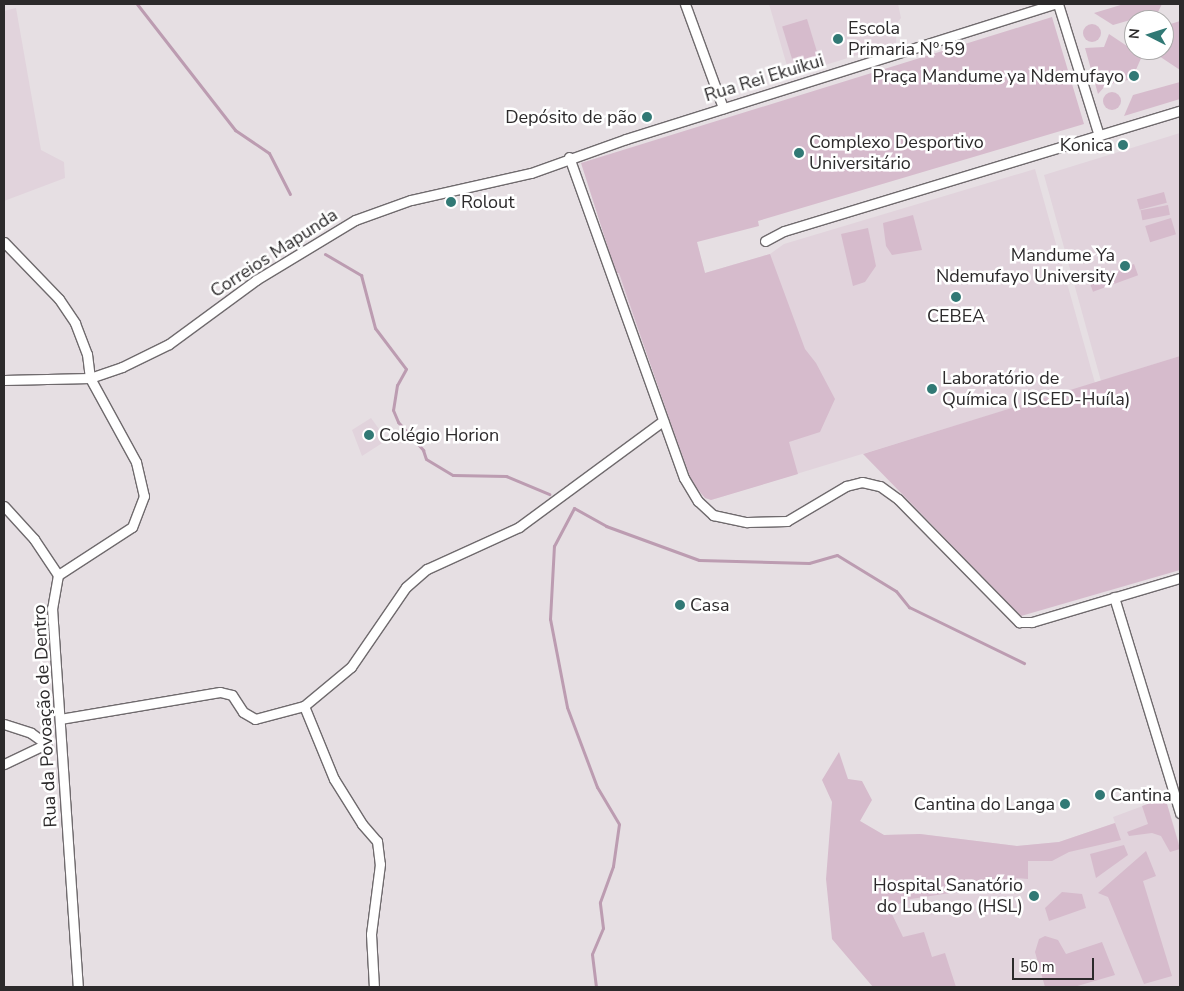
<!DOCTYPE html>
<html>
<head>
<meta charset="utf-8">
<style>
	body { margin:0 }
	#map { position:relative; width:1184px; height:991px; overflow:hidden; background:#e6dfe3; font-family:"Nunito Sans",sans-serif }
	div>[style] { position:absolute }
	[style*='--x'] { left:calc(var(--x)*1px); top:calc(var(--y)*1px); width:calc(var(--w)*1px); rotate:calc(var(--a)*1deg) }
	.built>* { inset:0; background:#e1d3dc }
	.green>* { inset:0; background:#d6bbcc; transform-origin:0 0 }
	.round { border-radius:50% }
	.stream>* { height:3px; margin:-1.5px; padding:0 1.5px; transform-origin:1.5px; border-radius:1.5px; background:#bc9cb1 }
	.roads { filter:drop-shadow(1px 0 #6f6a6d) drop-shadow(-1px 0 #6f6a6d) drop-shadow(0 1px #6f6a6d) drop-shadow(0 -1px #6f6a6d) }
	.street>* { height:9px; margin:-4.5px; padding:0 4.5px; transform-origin:4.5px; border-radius:4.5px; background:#fff }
	.dots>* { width:14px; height:14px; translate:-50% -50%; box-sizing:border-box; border:2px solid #fff; border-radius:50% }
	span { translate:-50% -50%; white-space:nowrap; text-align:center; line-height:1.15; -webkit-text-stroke:5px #fff; paint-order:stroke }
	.poi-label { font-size:18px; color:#2c2a2b }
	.left { translate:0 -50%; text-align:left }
	.right { translate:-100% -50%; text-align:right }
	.street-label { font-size:18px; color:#2c2a2b }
	.frame { position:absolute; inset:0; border:5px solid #2c2a2b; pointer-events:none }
	.north { position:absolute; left:1124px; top:10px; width:50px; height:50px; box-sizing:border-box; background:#fff; border:1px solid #abaaaa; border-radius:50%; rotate:275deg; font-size:14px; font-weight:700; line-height:20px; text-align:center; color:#2c2a2b }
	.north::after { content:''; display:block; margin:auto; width:18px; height:22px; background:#317975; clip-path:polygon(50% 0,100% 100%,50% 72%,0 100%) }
	.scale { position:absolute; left:1012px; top:958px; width:82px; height:22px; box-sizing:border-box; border:2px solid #2c2a2b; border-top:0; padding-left:6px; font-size:15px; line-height:18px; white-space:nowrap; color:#2c2a2b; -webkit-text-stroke:4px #fff; paint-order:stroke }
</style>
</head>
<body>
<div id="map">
	<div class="built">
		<i style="clip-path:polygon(769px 4px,898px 4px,901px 18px,897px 23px,896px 43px,790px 76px)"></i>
		<i style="clip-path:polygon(16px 8px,41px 150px,64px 162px,65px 178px,4px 201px,4px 11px)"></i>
		<i style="clip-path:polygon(1180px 133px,1180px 356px,1101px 381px,1044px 175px)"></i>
		<i style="clip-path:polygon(1035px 169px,1095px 383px,711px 500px,699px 493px,616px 273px,698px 247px,705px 273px,770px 254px,784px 244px)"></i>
		<i style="clip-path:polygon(371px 418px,387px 440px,362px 456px,352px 430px)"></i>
		<i style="clip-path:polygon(1159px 800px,1167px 804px,1180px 846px,1180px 987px,925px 987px,888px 908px,860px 821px,884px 835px,920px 834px,1017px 846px,1059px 842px,1115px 823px,1113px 817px)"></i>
	</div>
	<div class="green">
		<i style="clip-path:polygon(1124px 4px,1162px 4px,1158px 12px,1113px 25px,1094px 13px)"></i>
		<i style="clip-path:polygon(1052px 17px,1084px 124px,758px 221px,759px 226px,697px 242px,705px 273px,770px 254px,805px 349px,816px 363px,835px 399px,820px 432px,789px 442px,798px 474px,711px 500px,705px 498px,692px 482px,672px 427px,619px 273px,616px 273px,581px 163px)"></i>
		<i style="left:807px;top:19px;width:42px;height:26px;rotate:73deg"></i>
		<i style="clip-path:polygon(1180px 21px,1180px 70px,1153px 52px,1164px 50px,1164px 26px)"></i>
		<i class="round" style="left:1083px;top:24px;width:18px;height:18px"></i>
		<i style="clip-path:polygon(1109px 34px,1142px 56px,1132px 79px,1106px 85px,1098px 94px,1085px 48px,1104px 47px)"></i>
		<i style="clip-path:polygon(1180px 82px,1180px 99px,1124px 116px,1133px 95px)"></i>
		<i class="round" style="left:1103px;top:92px;width:18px;height:18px"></i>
		<i style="left:1164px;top:192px;width:11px;height:28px;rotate:75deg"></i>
		<i style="left:1168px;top:205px;width:10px;height:28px;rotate:79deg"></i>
		<i style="clip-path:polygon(913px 215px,922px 250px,892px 255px,886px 246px,883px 223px)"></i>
		<i style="left:1171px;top:218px;width:17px;height:27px;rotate:73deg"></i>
		<i style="clip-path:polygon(868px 228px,876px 266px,865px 282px,853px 286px,841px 234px)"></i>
		<i style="left:1134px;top:264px;width:12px;height:48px;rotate:70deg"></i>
		<i style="clip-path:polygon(1180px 356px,1180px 570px,1021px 616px,863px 454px)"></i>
		<i style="clip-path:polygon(839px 752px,848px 779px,862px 781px,872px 800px,860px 821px,884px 835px,920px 834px,1017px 846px,1059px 842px,1115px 823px,1121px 840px,1069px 852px,1052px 861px,1028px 861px,1028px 879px,1016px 878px,1016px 883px,911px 899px,889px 908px,903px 937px,924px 932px,932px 957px,945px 953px,956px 987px,873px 987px,832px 939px,826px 879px,832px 802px,822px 780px)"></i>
		<i style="clip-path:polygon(1159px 800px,1167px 804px,1180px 849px,1170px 852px,1161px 836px,1152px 833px,1129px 836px,1127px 832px,1148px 824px,1142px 806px)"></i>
		<i style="clip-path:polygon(1124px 845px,1128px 855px,1096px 878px,1090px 854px)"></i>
		<i style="clip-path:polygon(1146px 851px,1156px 876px,1143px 881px,1172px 976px,1144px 984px,1108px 897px,1098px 893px)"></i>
		<i style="clip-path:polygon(1062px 892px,1082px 894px,1086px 908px,1049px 921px,1045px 908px)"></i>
		<i style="clip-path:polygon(1045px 936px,1058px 940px,1066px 954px,1102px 942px,1115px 975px,1074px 987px,1045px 987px,1035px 952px,1039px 939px)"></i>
	</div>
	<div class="stream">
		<i style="--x:137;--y:4;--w:160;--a:52.1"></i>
		<i style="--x:235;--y:130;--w:41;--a:34.1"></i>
		<i style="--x:269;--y:153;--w:46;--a:62.9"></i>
		<i style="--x:325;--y:254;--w:42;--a:30.3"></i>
		<i style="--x:361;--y:275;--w:55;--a:75.2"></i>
		<i style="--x:375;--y:328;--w:51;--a:52.9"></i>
		<i style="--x:406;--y:369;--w:18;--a:119"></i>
		<i style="--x:397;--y:385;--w:25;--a:99"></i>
		<i style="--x:393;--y:410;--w:13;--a:67"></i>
		<i style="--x:398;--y:422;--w:38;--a:48"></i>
		<i style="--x:423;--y:450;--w:9;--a:72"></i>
		<i style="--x:426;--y:459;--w:31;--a:31"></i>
		<i style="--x:453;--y:475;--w:53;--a:1.1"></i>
		<i style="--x:506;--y:476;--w:47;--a:22.7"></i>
		<i style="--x:596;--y:987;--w:33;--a:-97"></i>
		<i style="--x:592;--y:954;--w:28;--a:-67"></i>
		<i style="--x:603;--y:928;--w:26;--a:-97"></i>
		<i style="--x:600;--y:902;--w:38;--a:-70"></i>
		<i style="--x:613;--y:866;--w:42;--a:-81.9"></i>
		<i style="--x:619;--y:824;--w:43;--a:-120.7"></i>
		<i style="--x:597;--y:787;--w:85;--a:-110.6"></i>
		<i style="--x:567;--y:707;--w:90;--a:-100.9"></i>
		<i style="--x:550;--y:619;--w:73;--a:-86.9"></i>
		<i style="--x:554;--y:546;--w:43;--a:-62.2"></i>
		<i style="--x:574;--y:508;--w:37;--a:29"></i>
		<i style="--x:606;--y:526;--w:99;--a:20.1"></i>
		<i style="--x:699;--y:560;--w:110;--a:1.6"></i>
		<i style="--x:809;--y:563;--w:29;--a:-16"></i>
		<i style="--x:837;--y:555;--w:69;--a:31.4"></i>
		<i style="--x:896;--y:591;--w:21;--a:51"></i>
		<i style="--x:909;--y:607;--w:128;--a:26"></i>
	</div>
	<div class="roads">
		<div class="street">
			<i style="--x:685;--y:4;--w:111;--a:69.9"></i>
			<i style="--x:1058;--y:4;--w:138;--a:72.7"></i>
			<i style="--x:569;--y:157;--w:341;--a:70.3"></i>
			<i style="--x:684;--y:478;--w:27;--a:59"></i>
			<i style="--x:698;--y:501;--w:21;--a:43"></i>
			<i style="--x:713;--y:515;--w:35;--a:12"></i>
			<i style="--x:747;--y:522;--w:40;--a:-1.4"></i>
			<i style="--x:787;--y:521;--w:69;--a:-30.7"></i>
			<i style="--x:846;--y:486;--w:16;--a:-14"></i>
			<i style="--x:862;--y:482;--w:18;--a:13"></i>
			<i style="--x:880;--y:486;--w:22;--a:36"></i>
			<i style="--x:898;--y:499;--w:173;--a:45.5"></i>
			<i style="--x:1019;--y:622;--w:13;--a:0"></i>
			<i style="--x:1032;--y:622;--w:154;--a:-16.6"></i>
			<i style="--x:765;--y:241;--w:21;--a:-28"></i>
			<i style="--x:784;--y:231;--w:414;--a:-16.9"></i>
			<i style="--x:4;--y:242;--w:79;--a:46"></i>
			<i style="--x:59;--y:299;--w:29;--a:56"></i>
			<i style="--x:75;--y:323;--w:33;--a:69"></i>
			<i style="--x:87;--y:354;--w:24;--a:83"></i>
			<i style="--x:90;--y:378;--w:96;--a:61.3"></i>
			<i style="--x:136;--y:462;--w:35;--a:77"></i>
			<i style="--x:144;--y:496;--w:33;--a:111"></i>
			<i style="--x:132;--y:527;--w:88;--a:147"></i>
			<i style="--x:58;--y:575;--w:34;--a:100"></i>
			<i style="--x:52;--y:608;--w:380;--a:86.1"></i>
			<i style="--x:4;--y:380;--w:86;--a:-1.3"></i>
			<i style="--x:90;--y:378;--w:34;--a:-19"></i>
			<i style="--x:122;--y:367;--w:52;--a:-26.1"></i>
			<i style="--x:169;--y:344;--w:108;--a:-36.3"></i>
			<i style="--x:256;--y:280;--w:116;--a:-31.2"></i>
			<i style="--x:355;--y:220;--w:59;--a:-19.7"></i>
			<i style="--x:411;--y:200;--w:123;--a:-12.7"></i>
			<i style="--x:531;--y:173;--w:101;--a:-19.7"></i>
			<i style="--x:626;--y:139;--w:450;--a:-17.5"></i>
			<i style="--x:4;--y:506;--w:45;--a:47.7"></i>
			<i style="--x:34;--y:539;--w:43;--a:56.3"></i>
			<i style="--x:1114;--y:597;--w:226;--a:73"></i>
			<i style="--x:304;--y:706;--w:79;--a:67.7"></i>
			<i style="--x:334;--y:779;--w:53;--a:58.1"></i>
			<i style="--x:362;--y:824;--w:23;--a:49"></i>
			<i style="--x:377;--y:841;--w:23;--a:83"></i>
			<i style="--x:380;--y:864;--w:71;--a:97.3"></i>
			<i style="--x:371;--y:934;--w:53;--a:86.8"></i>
			<i style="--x:60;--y:719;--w:162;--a:-9.6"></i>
			<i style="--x:220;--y:692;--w:12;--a:14"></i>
			<i style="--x:232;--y:695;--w:20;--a:57"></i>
			<i style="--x:243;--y:712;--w:14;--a:30"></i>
			<i style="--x:255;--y:719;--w:51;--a:-14.9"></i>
			<i style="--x:304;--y:706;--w:61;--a:-39.7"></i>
			<i style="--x:351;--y:667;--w:97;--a:-55.5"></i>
			<i style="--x:406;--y:587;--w:28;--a:-41"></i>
			<i style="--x:427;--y:569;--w:101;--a:-24.5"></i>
			<i style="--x:519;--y:527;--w:179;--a:-36.4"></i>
			<i style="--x:4;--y:724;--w:28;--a:18"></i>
			<i style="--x:31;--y:733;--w:19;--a:36"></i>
			<i style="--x:46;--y:744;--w:47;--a:154.5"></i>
		</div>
	</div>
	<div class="dots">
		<i style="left:838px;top:39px;background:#317975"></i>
		<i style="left:1134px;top:76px;background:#317975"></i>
		<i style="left:647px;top:117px;background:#317975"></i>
		<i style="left:1123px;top:145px;background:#317975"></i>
		<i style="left:799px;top:153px;background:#317975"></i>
		<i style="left:451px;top:202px;background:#317975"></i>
		<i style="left:1125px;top:266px;background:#317975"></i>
		<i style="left:956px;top:297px;background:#317975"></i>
		<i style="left:932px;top:389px;background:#317975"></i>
		<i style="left:369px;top:435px;background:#317975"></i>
		<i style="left:680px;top:605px;background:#317975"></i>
		<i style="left:1100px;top:795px;background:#317975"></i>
		<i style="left:1065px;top:804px;background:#317975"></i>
		<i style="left:1034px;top:896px;background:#317975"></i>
	</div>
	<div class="poi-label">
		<span class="left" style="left:848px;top:39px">Escola<br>Primaria Nº 59</span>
		<span class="right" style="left:1124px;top:76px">Praça Mandume ya Ndemufayo</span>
		<span class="right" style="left:637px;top:117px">Depósito de pão</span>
		<span class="left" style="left:809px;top:153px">Complexo Desportivo<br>Universitário</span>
		<span class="right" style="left:1113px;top:145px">Konica</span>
		<span class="left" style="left:461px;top:202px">Rolout</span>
		<span class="right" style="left:1115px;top:266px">Mandume Ya<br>Ndemufayo University</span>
		<span style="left:956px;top:316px">CEBEA</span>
		<span class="left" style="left:942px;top:389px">Laboratório de<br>Química ( ISCED-Huíla)</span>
		<span class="left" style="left:379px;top:435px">Colégio Horion</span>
		<span class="left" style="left:690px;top:605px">Casa</span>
		<span class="left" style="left:1110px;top:795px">Cantina</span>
		<span class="right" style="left:1055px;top:804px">Cantina do Langa</span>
		<span class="right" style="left:1023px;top:896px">Hospital Sanatório<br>do Lubango (HSL)</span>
	</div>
	<div class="street-label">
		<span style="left:764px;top:78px;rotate:-17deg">Rua Rei Ekuikui</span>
		<span style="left:274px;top:253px;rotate:-33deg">Correios Mapunda</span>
		<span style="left:45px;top:716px;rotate:-93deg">Rua da Povoação de Dentro</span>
	</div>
	<div class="frame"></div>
	<div class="north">N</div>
	<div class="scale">50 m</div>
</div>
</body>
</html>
